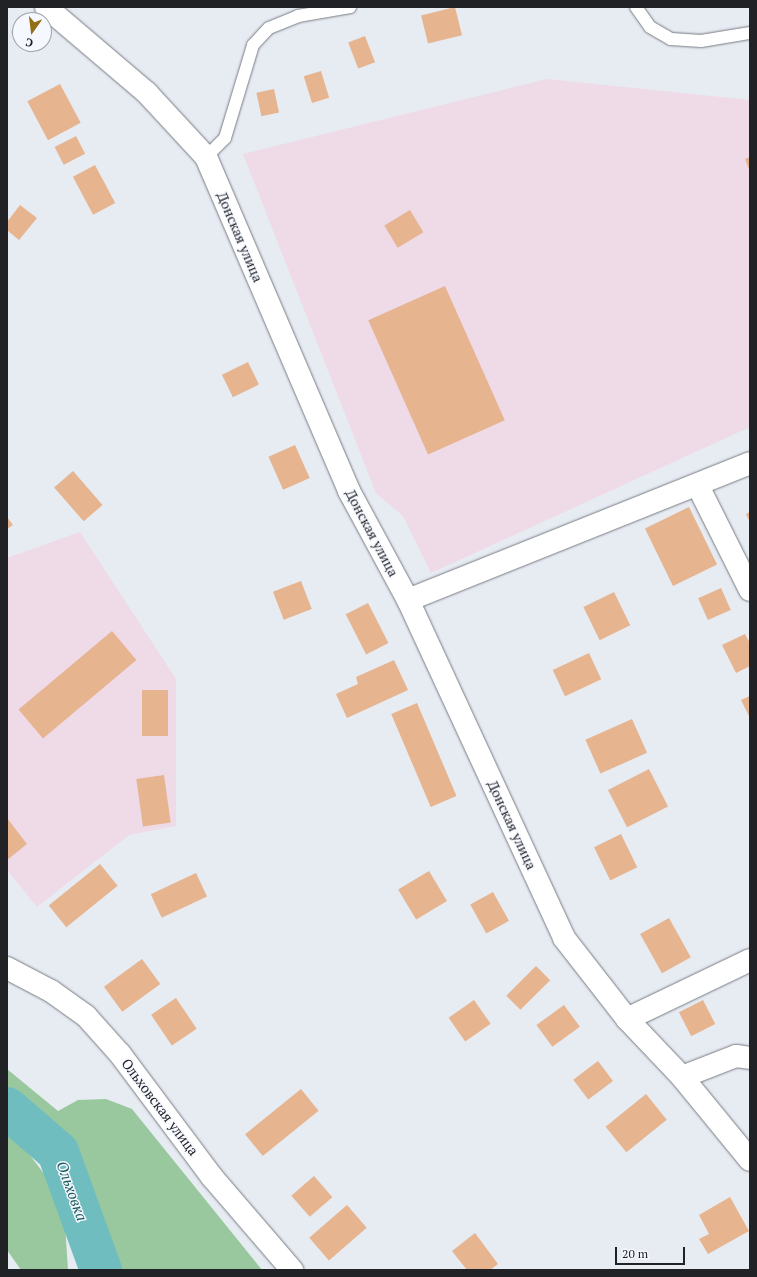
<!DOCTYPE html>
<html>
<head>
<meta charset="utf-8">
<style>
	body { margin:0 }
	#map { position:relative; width:757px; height:1277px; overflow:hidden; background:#e7ebf2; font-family:"PT Serif",serif }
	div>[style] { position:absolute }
	.industrial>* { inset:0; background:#efdae8 }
	.forest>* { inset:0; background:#99c89e }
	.river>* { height:42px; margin:-21px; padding:0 21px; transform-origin:21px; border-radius:21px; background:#70bdbf }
	.building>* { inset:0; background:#e6b48f; transform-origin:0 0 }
	.roads { filter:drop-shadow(0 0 1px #787c83) drop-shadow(0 0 1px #787c83) }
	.lane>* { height:12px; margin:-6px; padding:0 6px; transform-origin:6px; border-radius:6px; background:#fff }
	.street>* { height:22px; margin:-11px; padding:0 11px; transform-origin:11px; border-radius:11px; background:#fff }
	span { translate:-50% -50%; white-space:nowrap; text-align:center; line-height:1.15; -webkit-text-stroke:3px #f5f8fe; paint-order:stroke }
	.street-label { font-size:14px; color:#212225 }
	.water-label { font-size:15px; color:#1a5b5d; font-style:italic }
	.frame { position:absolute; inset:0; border:8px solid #212225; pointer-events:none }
	.north { position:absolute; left:12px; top:12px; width:40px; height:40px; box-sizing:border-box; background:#f5f8fe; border:1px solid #a0a2a7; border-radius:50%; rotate:194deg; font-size:11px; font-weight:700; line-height:16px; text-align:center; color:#212225 }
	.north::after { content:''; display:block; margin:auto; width:14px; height:18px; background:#946e16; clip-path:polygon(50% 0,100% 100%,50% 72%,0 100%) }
	.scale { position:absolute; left:615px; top:1247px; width:70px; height:18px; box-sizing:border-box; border:2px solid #212225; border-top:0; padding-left:5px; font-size:12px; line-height:14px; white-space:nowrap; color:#212225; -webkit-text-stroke:3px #f5f8fe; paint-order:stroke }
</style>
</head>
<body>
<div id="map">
	<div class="industrial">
		<i style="clip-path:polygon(547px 79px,750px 100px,750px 427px,431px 573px,403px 516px,376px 493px,243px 154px)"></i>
		<i style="clip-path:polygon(80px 532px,176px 679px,176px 826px,129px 835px,37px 907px,7px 870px,7px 558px)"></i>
	</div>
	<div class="forest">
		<i style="clip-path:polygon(7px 1069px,58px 1111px,78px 1100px,106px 1099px,132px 1109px,262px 1270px,119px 1270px,78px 1158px,7px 1091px)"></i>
		<i style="clip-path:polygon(7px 1125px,48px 1179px,65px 1224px,68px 1270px,21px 1270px,7px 1250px)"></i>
	</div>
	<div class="river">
		<i style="left:7px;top:1108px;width:67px;rotate:40.8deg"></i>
		<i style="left:58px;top:1152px;width:126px;rotate:70deg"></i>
	</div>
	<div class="building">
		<i style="left:455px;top:7px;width:29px;height:35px;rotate:76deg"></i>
		<i style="clip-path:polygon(20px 24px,20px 41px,11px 32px)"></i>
		<i style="left:365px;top:36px;width:28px;height:18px;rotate:69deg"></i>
		<i style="left:321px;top:71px;width:28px;height:18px;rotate:73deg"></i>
		<i style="left:60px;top:84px;width:44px;height:37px;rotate:62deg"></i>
		<i style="left:274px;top:89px;width:24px;height:18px;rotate:78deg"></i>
		<i style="left:76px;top:136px;width:20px;height:24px;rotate:63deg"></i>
		<i style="clip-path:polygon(750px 157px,750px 172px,745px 159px)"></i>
		<i style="left:95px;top:165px;width:43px;height:25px;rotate:62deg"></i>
		<i style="clip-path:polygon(20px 205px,37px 218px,19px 240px,7px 230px,7px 222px)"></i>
		<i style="left:410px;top:210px;width:26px;height:30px;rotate:59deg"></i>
		<i style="left:445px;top:286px;width:147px;height:84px;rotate:66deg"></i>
		<i style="left:248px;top:362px;width:25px;height:29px;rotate:64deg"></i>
		<i style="left:295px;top:445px;width:36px;height:29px;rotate:66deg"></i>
		<i style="left:73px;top:471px;width:45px;height:25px;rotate:49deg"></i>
		<i style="left:689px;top:507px;width:64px;height:49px;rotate:64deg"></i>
		<i style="clip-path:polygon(750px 512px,750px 522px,746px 514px)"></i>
		<i style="clip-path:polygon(7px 517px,13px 525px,7px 529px)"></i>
		<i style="left:301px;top:581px;width:30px;height:30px;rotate:69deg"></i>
		<i style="left:721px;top:588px;width:24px;height:25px;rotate:66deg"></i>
		<i style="left:614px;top:592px;width:37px;height:34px;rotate:64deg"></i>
		<i style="left:368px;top:603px;width:45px;height:25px;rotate:63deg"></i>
		<i style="left:112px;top:631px;width:38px;height:122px;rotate:50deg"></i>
		<i style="clip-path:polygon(745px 634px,750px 643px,750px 666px,736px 673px,722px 645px)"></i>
		<i style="left:589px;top:653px;width:29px;height:40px;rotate:65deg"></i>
		<i style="clip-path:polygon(394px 660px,408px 690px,347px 718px,336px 694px,358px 684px,356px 677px)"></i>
		<i style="left:142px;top:690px;width:26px;height:46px"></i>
		<i style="clip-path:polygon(750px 696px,750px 718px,741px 700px)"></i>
		<i style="left:417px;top:703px;width:101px;height:28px;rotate:67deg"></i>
		<i style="left:632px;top:719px;width:37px;height:51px;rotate:66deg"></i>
		<i style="left:649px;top:769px;width:42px;height:46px;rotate:63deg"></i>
		<i style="left:164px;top:775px;width:48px;height:28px;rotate:82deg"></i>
		<i style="clip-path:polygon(7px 818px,27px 844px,7px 860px)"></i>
		<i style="left:621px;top:834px;width:37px;height:30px;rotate:64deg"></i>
		<i style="left:100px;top:864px;width:28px;height:66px;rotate:51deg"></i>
		<i style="left:429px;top:871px;width:35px;height:36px;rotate:59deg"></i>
		<i style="left:196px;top:873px;width:26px;height:50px;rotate:65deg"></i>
		<i style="left:493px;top:892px;width:33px;height:26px;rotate:61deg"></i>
		<i style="left:669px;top:918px;width:45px;height:33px;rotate:61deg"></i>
		<i style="left:142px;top:959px;width:31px;height:47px;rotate:54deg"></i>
		<i style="left:536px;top:966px;width:20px;height:42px;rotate:45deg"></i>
		<i style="left:176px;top:998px;width:37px;height:30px;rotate:56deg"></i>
		<i style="left:474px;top:1000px;width:29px;height:31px;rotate:55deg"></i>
		<i style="left:703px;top:1000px;width:27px;height:27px;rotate:63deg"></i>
		<i style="left:564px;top:1005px;width:27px;height:34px;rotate:54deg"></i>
		<i style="left:598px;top:1061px;width:25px;height:31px;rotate:53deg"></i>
		<i style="left:301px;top:1089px;width:28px;height:72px;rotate:51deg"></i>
		<i style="left:646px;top:1094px;width:33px;height:52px;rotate:51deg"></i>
		<i style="left:314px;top:1176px;width:28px;height:30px;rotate:49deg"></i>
		<i style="clip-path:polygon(730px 1197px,749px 1231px,708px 1254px,699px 1239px,709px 1234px,699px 1215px)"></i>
		<i style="left:347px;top:1205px;width:30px;height:50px;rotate:49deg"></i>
		<i style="clip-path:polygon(475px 1233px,498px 1264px,490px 1270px,467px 1270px,452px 1251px)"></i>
	</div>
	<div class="roads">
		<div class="lane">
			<i style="left:636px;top:7px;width:24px;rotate:55deg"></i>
			<i style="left:650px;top:27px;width:24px;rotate:30deg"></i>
			<i style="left:671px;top:39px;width:30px;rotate:4deg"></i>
			<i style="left:701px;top:41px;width:50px;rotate:-9.3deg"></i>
			<i style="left:206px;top:157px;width:27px;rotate:-45deg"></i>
			<i style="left:225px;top:138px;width:97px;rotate:-73.2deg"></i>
			<i style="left:253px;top:45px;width:23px;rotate:-47deg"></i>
			<i style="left:269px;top:28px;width:31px;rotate:-22deg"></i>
			<i style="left:298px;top:16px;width:53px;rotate:-9.8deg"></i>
		</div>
		<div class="street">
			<i style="left:46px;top:7px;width:133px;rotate:40.4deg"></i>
			<i style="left:147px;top:93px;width:87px;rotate:47.3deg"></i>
			<i style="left:206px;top:157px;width:363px;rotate:66.8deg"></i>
			<i style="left:349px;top:491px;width:124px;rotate:61.6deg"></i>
			<i style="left:408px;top:600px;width:372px;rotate:65.2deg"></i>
			<i style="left:564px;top:938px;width:103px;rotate:52.1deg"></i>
			<i style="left:627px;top:1019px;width:80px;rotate:46.5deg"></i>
			<i style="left:682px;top:1077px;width:58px;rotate:-21.3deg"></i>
			<i style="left:736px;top:1056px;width:14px;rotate:8deg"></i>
			<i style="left:698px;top:486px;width:116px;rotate:63.4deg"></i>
			<i style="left:408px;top:600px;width:368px;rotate:-21.8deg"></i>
			<i style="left:7px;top:968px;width:50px;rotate:27.6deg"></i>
			<i style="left:51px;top:991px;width:43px;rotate:35.5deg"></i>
			<i style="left:86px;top:1016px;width:51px;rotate:48.2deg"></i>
			<i style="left:120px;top:1054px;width:154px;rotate:53.2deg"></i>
			<i style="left:212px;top:1177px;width:123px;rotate:49.3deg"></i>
			<i style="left:627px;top:1019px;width:136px;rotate:-25.6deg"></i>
			<i style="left:682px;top:1077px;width:107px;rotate:50.7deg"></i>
		</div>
	</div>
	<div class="street-label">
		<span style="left:240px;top:237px;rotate:67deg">Донская улица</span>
		<span style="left:372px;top:533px;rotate:62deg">Донская улица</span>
		<span style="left:512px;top:825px;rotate:65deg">Донская улица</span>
		<span style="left:160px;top:1107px;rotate:53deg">Ольховская улица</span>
	</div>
	<div class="water-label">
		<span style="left:72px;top:1191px;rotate:70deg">Ольховка</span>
	</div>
	<div class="frame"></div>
	<div class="north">С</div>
	<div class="scale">20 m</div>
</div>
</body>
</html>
